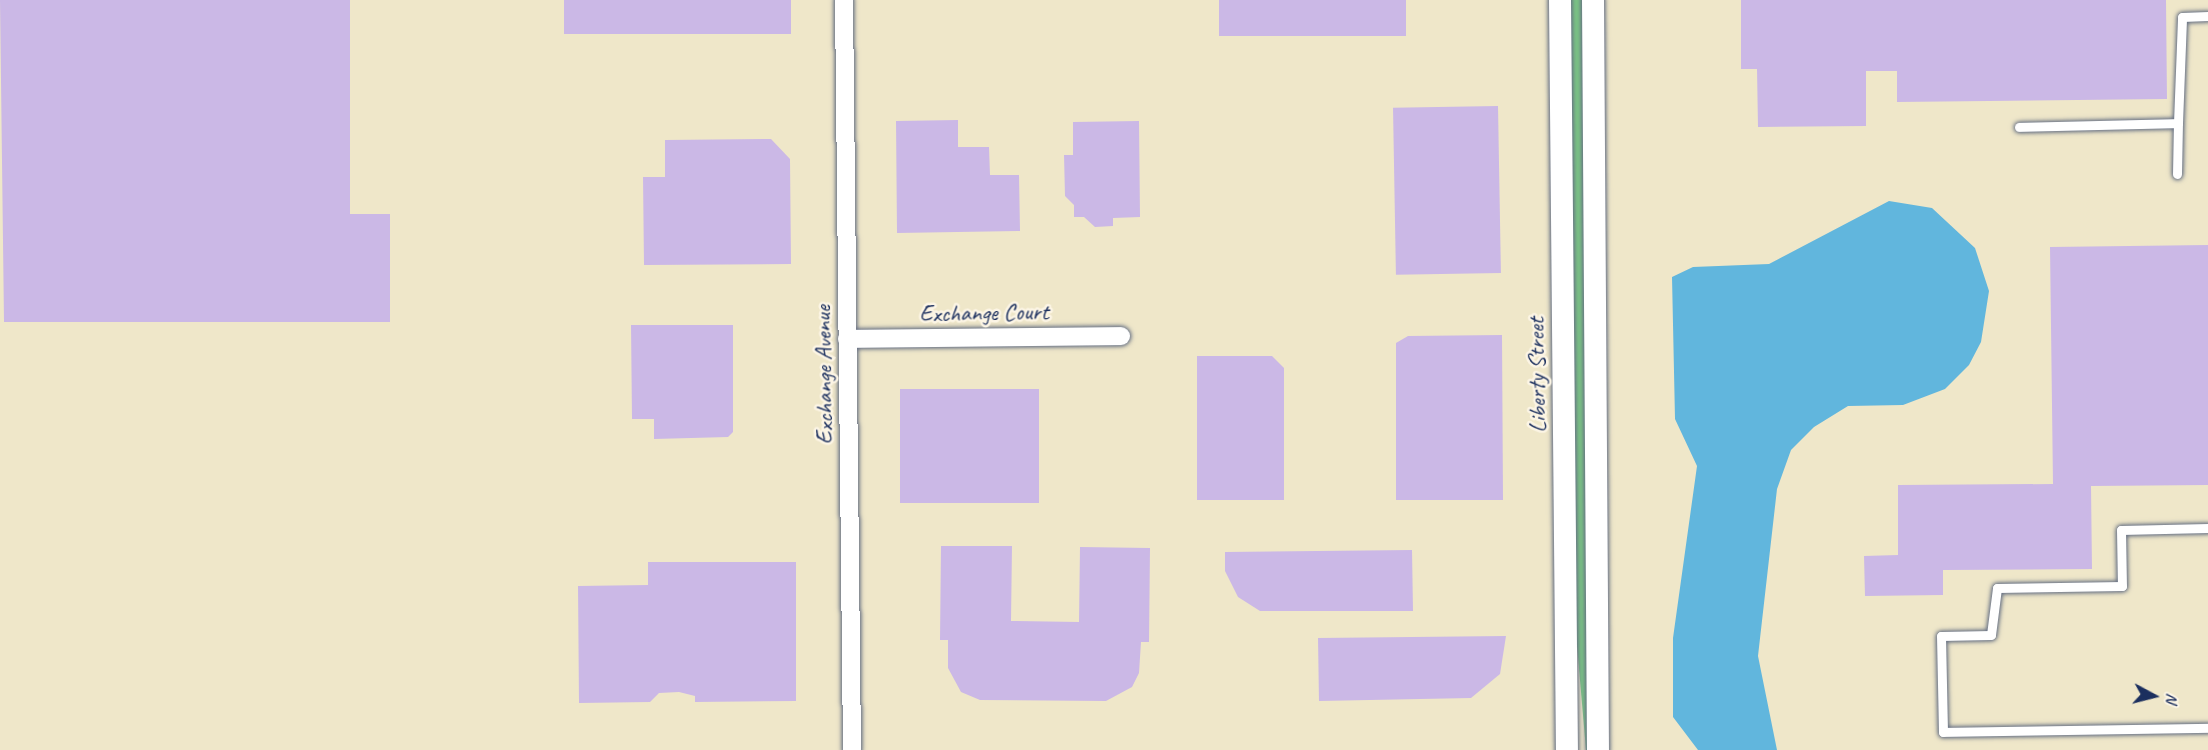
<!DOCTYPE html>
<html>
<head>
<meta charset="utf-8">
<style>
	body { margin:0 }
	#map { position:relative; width:2208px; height:750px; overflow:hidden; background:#efe7c9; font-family:Caveat,sans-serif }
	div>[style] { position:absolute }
	.green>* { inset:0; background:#7bc685 }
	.water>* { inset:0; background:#61b6dd }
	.building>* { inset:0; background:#cbb8e6; transform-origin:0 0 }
	.roads { filter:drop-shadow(0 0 2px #656f83) drop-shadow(0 0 2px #656f83) }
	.service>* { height:9px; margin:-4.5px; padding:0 4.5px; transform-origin:4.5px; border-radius:4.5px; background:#fff }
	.minor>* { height:18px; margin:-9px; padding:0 9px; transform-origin:9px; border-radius:9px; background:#fff }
	.tertiary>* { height:22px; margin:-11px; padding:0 11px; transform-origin:11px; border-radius:11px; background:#fff }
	span { translate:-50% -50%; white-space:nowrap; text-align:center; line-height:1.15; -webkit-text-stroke:5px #fcf5e5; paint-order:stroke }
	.street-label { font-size:24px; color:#1b2f5e }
	.north { position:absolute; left:2124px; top:666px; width:60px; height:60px; -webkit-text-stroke:4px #fcf5e5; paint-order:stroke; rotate:97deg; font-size:16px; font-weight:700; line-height:24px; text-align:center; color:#1b2f5e }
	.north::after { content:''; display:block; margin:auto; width:21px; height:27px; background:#1b2f5e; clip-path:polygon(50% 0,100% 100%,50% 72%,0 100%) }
</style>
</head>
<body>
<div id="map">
	<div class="green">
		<i style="clip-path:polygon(1570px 0,1584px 0,1590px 750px,1586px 750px,1575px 622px)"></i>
	</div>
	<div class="water">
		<i style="clip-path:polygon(1889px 201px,1932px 208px,1975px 248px,1989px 291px,1981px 342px,1969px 365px,1945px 389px,1903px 405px,1848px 406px,1814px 427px,1791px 450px,1777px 489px,1758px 656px,1777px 750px,1698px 750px,1673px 717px,1673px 638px,1697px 466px,1675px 419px,1672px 277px,1693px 267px,1769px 264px)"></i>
	</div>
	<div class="building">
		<i style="clip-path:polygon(0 0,350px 0,350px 214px,390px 214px,390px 322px,4px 322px)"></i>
		<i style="left:564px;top:0;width:227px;height:34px"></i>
		<i style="left:1219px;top:0;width:187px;height:36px"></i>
		<i style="clip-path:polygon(1741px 0,2166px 0,2167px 99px,1897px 102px,1897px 71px,1866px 71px,1866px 126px,1758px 127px,1757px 69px,1741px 69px)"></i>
		<i style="left:1498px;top:106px;width:167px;height:105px;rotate:89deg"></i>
		<i style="clip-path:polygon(958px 120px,958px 147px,989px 147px,990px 175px,1019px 175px,1020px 231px,897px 233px,896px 121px)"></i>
		<i style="clip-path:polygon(1139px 121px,1140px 217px,1113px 218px,1113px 226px,1095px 227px,1084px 217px,1074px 217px,1074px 205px,1065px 196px,1064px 155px,1073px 155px,1073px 122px)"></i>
		<i style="clip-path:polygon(771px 139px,790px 159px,791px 264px,644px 265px,643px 177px,665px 177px,665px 140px)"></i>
		<i style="clip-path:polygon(2208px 245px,2208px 485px,2091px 486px,2092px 569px,1943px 570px,1943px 595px,1865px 596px,1864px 556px,1898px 555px,1898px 485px,2053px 484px,2050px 247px)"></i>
		<i style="clip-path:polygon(631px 325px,733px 325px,733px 432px,728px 437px,654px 439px,654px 419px,632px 419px)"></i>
		<i style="clip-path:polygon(1502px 335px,1503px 500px,1396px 500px,1396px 343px,1408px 336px)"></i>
		<i style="clip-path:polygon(1197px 356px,1272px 356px,1284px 368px,1284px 500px,1197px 500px)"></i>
		<i style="left:1039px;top:389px;width:114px;height:139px;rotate:90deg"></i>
		<i style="clip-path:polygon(941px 546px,1012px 546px,1011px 621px,1079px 622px,1080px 547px,1150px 548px,1149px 642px,1141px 642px,1139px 673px,1132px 687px,1106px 701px,980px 700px,961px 692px,948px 668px,948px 640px,940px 640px)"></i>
		<i style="clip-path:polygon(1412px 550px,1413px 611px,1260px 611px,1238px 597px,1225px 571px,1225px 552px)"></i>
		<i style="clip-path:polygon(648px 562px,796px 562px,796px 701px,695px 702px,695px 696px,679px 692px,659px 693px,650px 702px,579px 703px,578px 586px,648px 585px)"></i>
		<i style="clip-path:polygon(1506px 636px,1500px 674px,1471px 698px,1319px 701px,1318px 638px)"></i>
	</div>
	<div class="roads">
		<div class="service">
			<i style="left:2019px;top:127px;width:159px;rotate:-1.4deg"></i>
			<i style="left:2178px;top:123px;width:106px;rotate:-87.8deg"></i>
			<i style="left:2182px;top:17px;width:26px;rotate:-2deg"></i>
			<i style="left:2177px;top:174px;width:51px;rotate:-88.9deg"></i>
			<i style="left:2208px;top:528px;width:87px;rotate:178.7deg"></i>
			<i style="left:2121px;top:530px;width:56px;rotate:89deg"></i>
			<i style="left:2122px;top:586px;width:125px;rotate:179.1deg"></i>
			<i style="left:1997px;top:588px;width:47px;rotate:97.3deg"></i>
			<i style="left:1991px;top:635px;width:50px;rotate:178.9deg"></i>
			<i style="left:1941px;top:636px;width:96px;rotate:88.8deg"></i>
			<i style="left:1943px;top:732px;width:265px;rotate:-0.9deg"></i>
		</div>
		<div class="minor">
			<i style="left:844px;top:0;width:750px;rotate:89.39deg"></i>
			<i style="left:847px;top:339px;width:274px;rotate:-0.6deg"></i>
		</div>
		<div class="tertiary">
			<i style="left:1560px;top:0;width:750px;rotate:89.47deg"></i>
			<i style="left:1593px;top:0;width:750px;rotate:89.62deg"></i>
		</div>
	</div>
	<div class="street-label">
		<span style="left:984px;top:313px;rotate:-1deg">Exchange Court</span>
		<span style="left:824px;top:375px;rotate:-91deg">Exchange Avenue</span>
		<span style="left:1537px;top:375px;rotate:-91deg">Liberty Street</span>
	</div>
	<div class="north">N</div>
</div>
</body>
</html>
